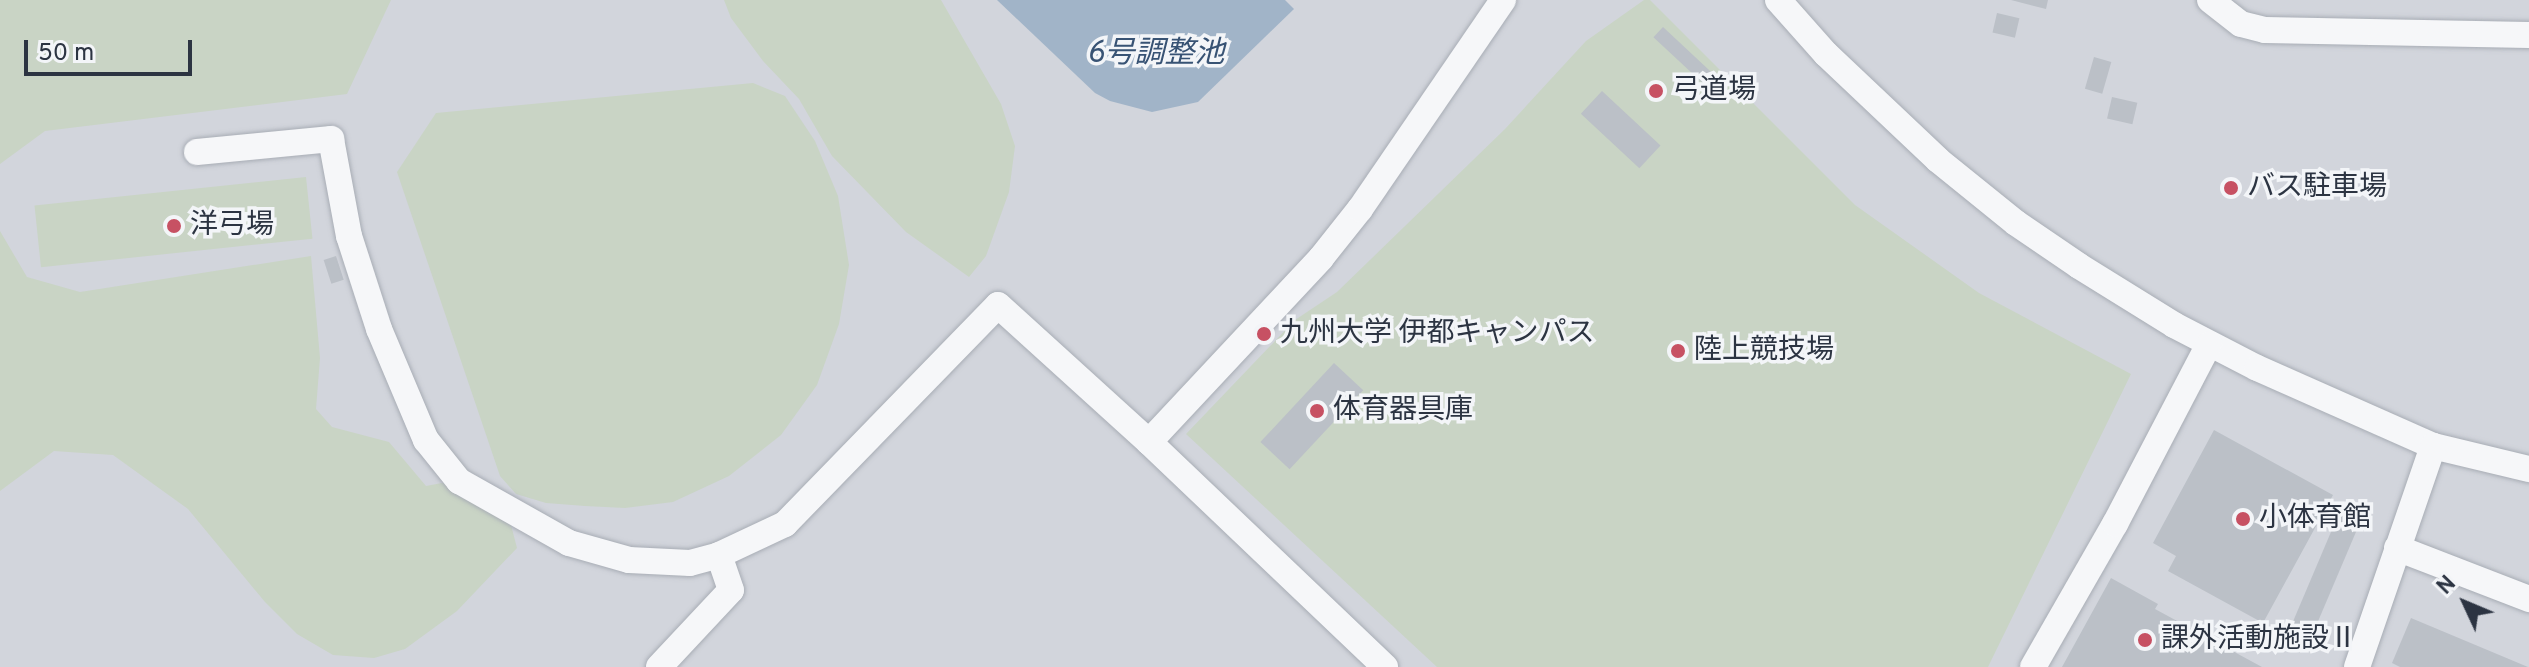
<!DOCTYPE html>
<html>
<head>
<meta charset="utf-8">
<style>
	body { margin:0 }
	#map { position:relative; width:2529px; height:667px; overflow:hidden; background:#e3e6eb; font-family:Overpass,"Noto Sans JP",sans-serif }
	div>[style] { position:absolute }
	.built>* { inset:0; background:#d2d5dc; transform-origin:0 0 }
	.green>* { inset:0; background:#c9d4c5; transform-origin:0 0 }
	.water>* { inset:0; background:#a1b4c8 }
	.building>* { inset:0; background:#bbc0c7; transform-origin:0 0 }
	.roads { filter:drop-shadow(0 0 2px #a8adb5) drop-shadow(0 0 2px #a8adb5) }
	.minor>* { height:26px; margin:-13px; padding:0 13px; transform-origin:13px; border-radius:13px; background:#f6f7f9 }
	.dots>* { width:22px; height:22px; translate:-50% -50%; box-sizing:border-box; border:4px solid #f3f5f8; border-radius:50% }
	span { translate:-50% -50%; white-space:nowrap; text-align:center; line-height:1.15; -webkit-text-stroke:7px #f3f5f8; paint-order:stroke }
	.poi-label { font-size:28px; color:#2c3442 }
	.left { translate:0 -50%; text-align:left }
	.water-label { font-size:30px; color:#385374; font-style:italic }
	.north { position:absolute; left:2425px; top:563px; width:80px; height:80px; -webkit-text-stroke:6px #f3f5f8; paint-order:stroke; rotate:314deg; font-size:22px; font-weight:700; line-height:32px; text-align:center; color:#2c3442 }
	.north::after { content:''; display:block; margin:auto; width:28px; height:36px; background:#2c3442; clip-path:polygon(50% 0,100% 100%,50% 72%,0 100%) }
	.scale { position:absolute; left:24px; top:40px; width:168px; height:36px; box-sizing:border-box; border:4px solid #2c3442; border-top:0; padding-left:10px; font-size:24px; line-height:28px; white-space:nowrap; color:#2c3442; -webkit-text-stroke:6px #f3f5f8; paint-order:stroke }
</style>
</head>
<body>
<div id="map">
	<div class="built">
		<i style="left:0;top:0;width:2529px;height:667px"></i>
	</div>
	<div class="green">
		<i style="clip-path:polygon(0 0,391px 0,347px 94px,45px 131px,0 164px)"></i>
		<i style="clip-path:polygon(724px 0,941px 0,1001px 104px,1015px 146px,1009px 192px,986px 256px,969px 277px,906px 232px,832px 156px,799px 99px,763px 61px,731px 18px)"></i>
		<i style="clip-path:polygon(1644px 0,1650px 0,1855px 205px,1979px 293px,2131px 374px,1988px 667px,1437px 667px,1186px 434px,1295px 320px,1337px 292px,1505px 129px,1586px 41px)"></i>
		<i style="clip-path:polygon(753px 83px,785px 96px,815px 141px,838px 196px,849px 265px,839px 324px,817px 385px,781px 435px,729px 476px,673px 502px,625px 508px,585px 506px,546px 503px,516px 494px,500px 476px,397px 172px,436px 113px)"></i>
		<i style="left:306px;top:177px;width:62px;height:273px;rotate:84deg"></i>
		<i style="clip-path:polygon(0 231px,27px 277px,80px 292px,311px 256px,320px 358px,316px 409px,332px 427px,389px 442px,426px 486px,447px 482px,511px 525px,517px 548px,457px 611px,405px 649px,374px 658px,333px 655px,297px 634px,265px 602px,188px 509px,113px 455px,54px 451px,0 491px)"></i>
	</div>
	<div class="water">
		<i style="clip-path:polygon(997px 0,1285px 0,1294px 9px,1198px 102px,1152px 112px,1110px 101px,1095px 93px)"></i>
	</div>
	<div class="building">
		<i style="clip-path:polygon(2011px 0,2048px 0,2046px 9px)"></i>
		<i style="left:1997px;top:13px;width:23px;height:20px;rotate:13deg"></i>
		<i style="left:1663px;top:27px;width:79px;height:14px;rotate:43deg"></i>
		<i style="left:2094px;top:57px;width:18px;height:33px;rotate:16deg"></i>
		<i style="left:1602px;top:91px;width:80px;height:31px;rotate:43deg"></i>
		<i style="left:2112px;top:97px;width:26px;height:22px;rotate:13deg"></i>
		<i style="left:336px;top:256px;width:25px;height:13px;rotate:72deg"></i>
		<i style="left:1334px;top:363px;width:40px;height:108px;rotate:43deg"></i>
		<i style="clip-path:polygon(2214px 430px,2333px 495px,2263px 623px,2168px 571px,2176px 556px,2153px 543px)"></i>
		<i style="left:2342px;top:506px;width:23px;height:147px;rotate:23deg"></i>
		<i style="clip-path:polygon(2111px 578px,2158px 604px,2155px 609px,2262px 667px,2062px 667px)"></i>
		<i style="clip-path:polygon(2411px 618px,2528px 667px,2400px 667px,2392px 663px)"></i>
	</div>
	<div class="roads">
		<div class="minor">
			<i style="left:1778px;top:0;width:72px;rotate:48.4deg"></i>
			<i style="left:1826px;top:54px;width:154px;rotate:43.4deg"></i>
			<i style="left:1938px;top:160px;width:100px;rotate:38.9deg"></i>
			<i style="left:2016px;top:223px;width:76px;rotate:34.3deg"></i>
			<i style="left:2079px;top:266px;width:112px;rotate:31.8deg"></i>
			<i style="left:2174px;top:325px;width:93px;rotate:27.4deg"></i>
			<i style="left:2257px;top:368px;width:193px;rotate:23.9deg"></i>
			<i style="left:2433px;top:446px;width:99px;rotate:13.5deg"></i>
			<i style="left:2210px;top:0;width:39px;rotate:38deg"></i>
			<i style="left:2241px;top:24px;width:25px;rotate:14deg"></i>
			<i style="left:2265px;top:30px;width:264px;rotate:1.1deg"></i>
			<i style="left:197px;top:152px;width:135px;rotate:-5.5deg"></i>
			<i style="left:331px;top:139px;width:99px;rotate:79.5deg"></i>
			<i style="left:349px;top:236px;width:98px;rotate:72.1deg"></i>
			<i style="left:379px;top:329px;width:121px;rotate:67.1deg"></i>
			<i style="left:426px;top:440px;width:53px;rotate:51.2deg"></i>
			<i style="left:459px;top:481px;width:126px;rotate:29.4deg"></i>
			<i style="left:569px;top:543px;width:62px;rotate:15.8deg"></i>
			<i style="left:629px;top:560px;width:61px;rotate:2.8deg"></i>
			<i style="left:690px;top:563px;width:30px;rotate:-15deg"></i>
			<i style="left:719px;top:555px;width:73px;rotate:-25.2deg"></i>
			<i style="left:785px;top:524px;width:305px;rotate:-45.8deg"></i>
			<i style="left:998px;top:305px;width:204px;rotate:42.2deg"></i>
			<i style="left:1149px;top:442px;width:326px;rotate:43.6deg"></i>
			<i style="left:1149px;top:442px;width:252px;rotate:-46.9deg"></i>
			<i style="left:1321px;top:258px;width:63px;rotate:-51.5deg"></i>
			<i style="left:1360px;top:209px;width:253px;rotate:-55.6deg"></i>
			<i style="left:2397px;top:548px;width:142px;rotate:21.1deg"></i>
			<i style="left:659px;top:667px;width:105px;rotate:-46.9deg"></i>
			<i style="left:731px;top:590px;width:37px;rotate:-109deg"></i>
			<i style="left:2033px;top:667px;width:165px;rotate:-60.2deg"></i>
			<i style="left:2115px;top:524px;width:203px;rotate:-62.4deg"></i>
			<i style="left:2357px;top:667px;width:234px;rotate:-71deg"></i>
		</div>
	</div>
	<div class="dots">
		<i style="left:1656px;top:91px;background:#c75163"></i>
		<i style="left:2231px;top:188px;background:#c75163"></i>
		<i style="left:174px;top:226px;background:#c75163"></i>
		<i style="left:1264px;top:334px;background:#c75163"></i>
		<i style="left:1678px;top:351px;background:#c75163"></i>
		<i style="left:1317px;top:411px;background:#c75163"></i>
		<i style="left:2243px;top:519px;background:#c75163"></i>
		<i style="left:2145px;top:640px;background:#c75163"></i>
	</div>
	<div class="poi-label">
		<span class="left" style="left:1672px;top:91px">弓道場</span>
		<span class="left" style="left:2247px;top:188px">バス駐車場</span>
		<span class="left" style="left:190px;top:226px">洋弓場</span>
		<span class="left" style="left:1280px;top:334px">九州大学 伊都キャンパス</span>
		<span class="left" style="left:1694px;top:351px">陸上競技場</span>
		<span class="left" style="left:1333px;top:411px">体育器具庫</span>
		<span class="left" style="left:2259px;top:519px">小体育館</span>
		<span class="left" style="left:2161px;top:640px">課外活動施設Ⅱ</span>
	</div>
	<div class="water-label">
		<span style="left:1156px;top:55px">6号調整池</span>
	</div>
	<div class="north">N</div>
	<div class="scale">50 m</div>
</div>
</body>
</html>
